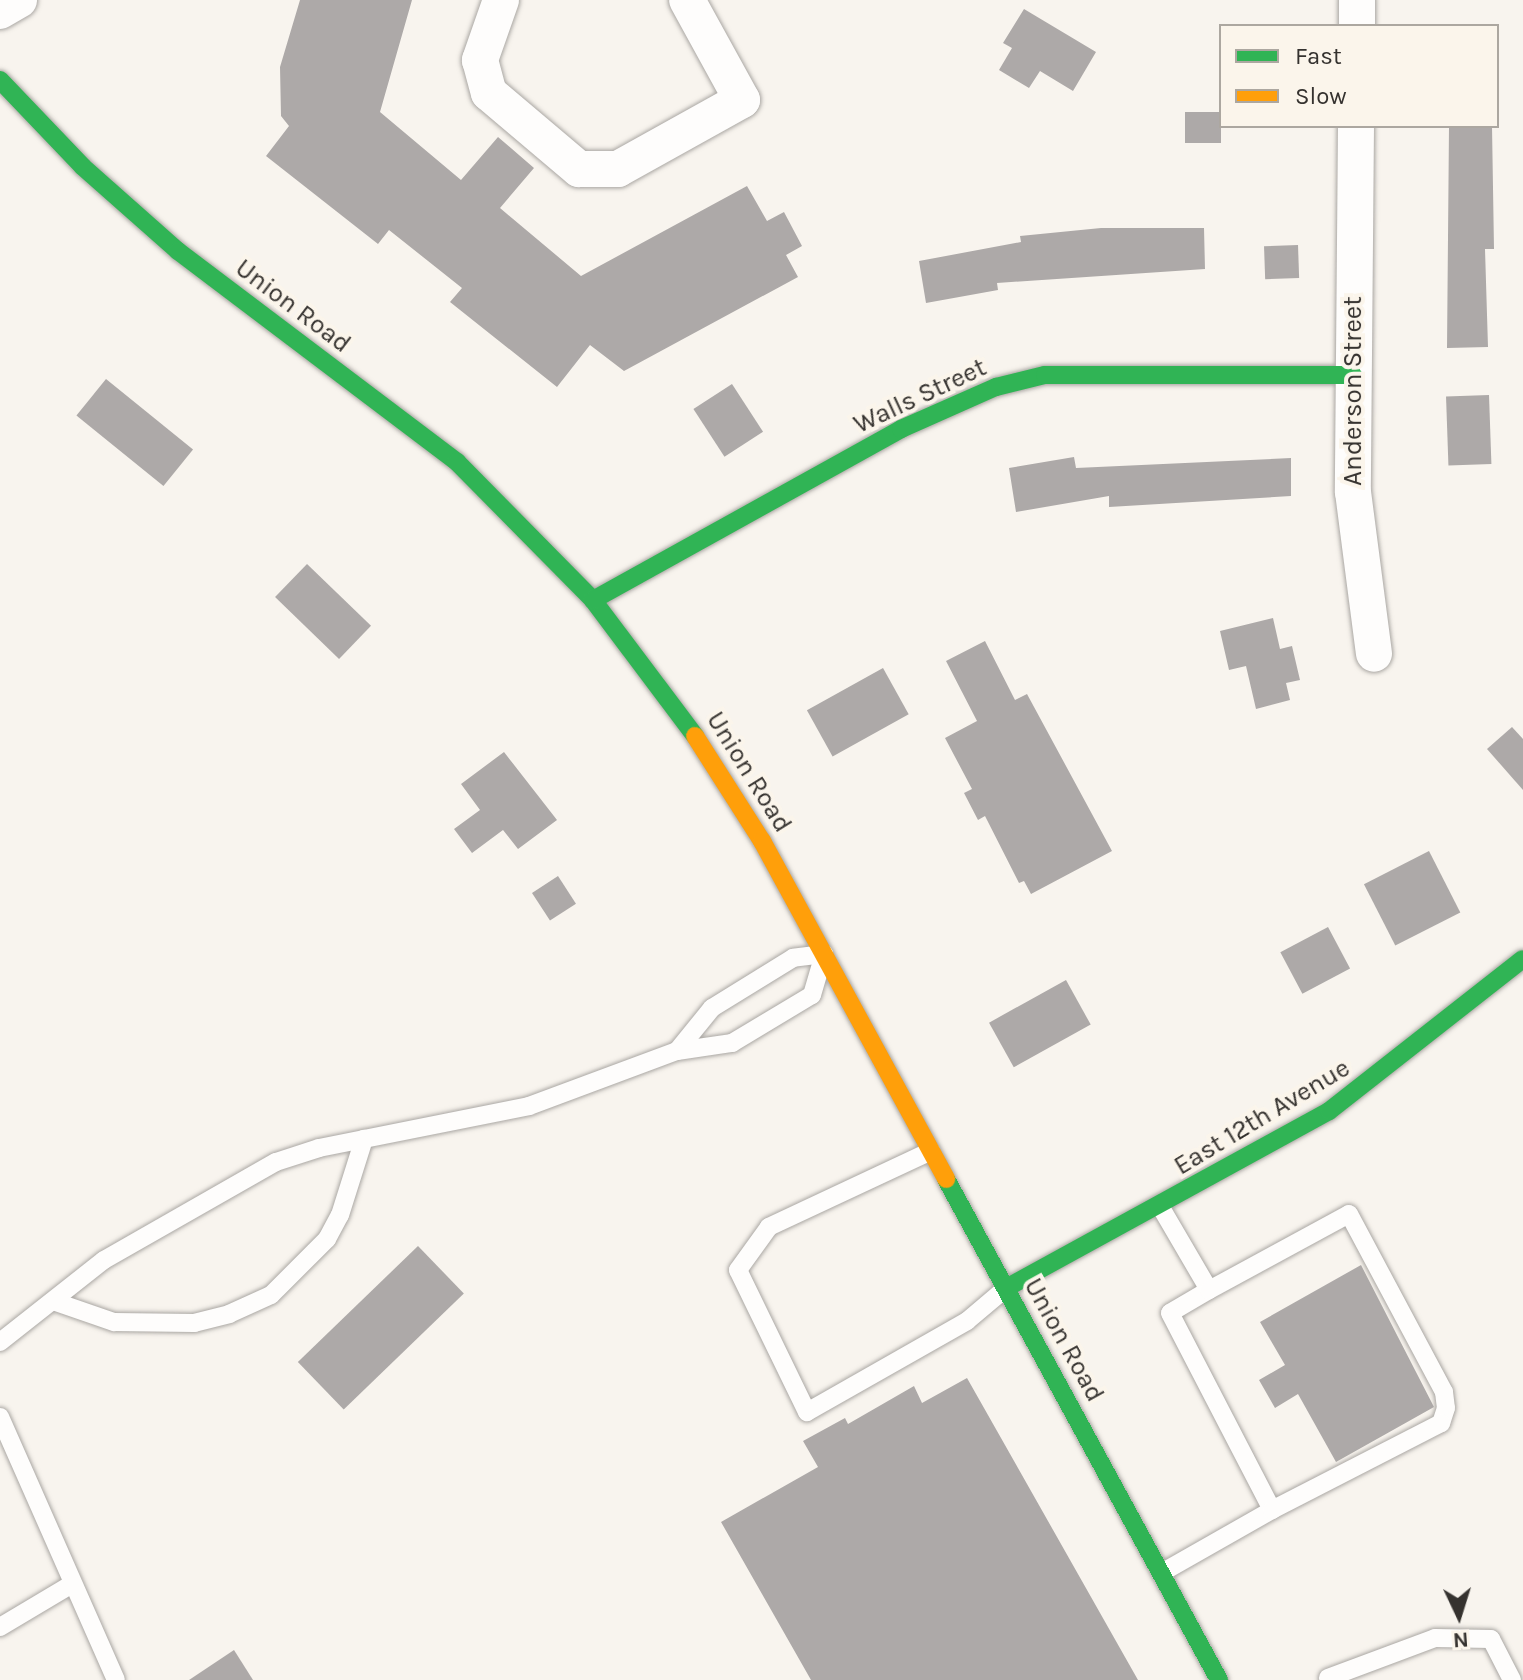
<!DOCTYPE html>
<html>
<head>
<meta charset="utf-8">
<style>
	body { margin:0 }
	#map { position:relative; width:1523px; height:1680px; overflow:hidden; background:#f8f4ee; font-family:Karla,sans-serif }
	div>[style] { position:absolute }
	.building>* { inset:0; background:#ada9a8; transform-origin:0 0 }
	.roads { filter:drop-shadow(0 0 2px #aaa7a3) drop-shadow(0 0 2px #aaa7a3) }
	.lane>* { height:18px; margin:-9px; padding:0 9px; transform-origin:9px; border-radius:9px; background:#fefdfc }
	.street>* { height:36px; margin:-18px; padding:0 18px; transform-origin:18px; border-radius:18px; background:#fefdfc }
	.fast>* { height:18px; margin:-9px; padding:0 9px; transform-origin:9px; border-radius:9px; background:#30b455 }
	.slow>* { height:18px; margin:-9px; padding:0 9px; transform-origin:9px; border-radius:9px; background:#ff9f0a }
	span { translate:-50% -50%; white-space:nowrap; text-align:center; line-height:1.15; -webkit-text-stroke:8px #fbf5eb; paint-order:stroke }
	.street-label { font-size:26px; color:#35322f }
	.legend { position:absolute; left:1219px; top:24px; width:280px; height:104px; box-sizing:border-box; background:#fbf5eb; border:2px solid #aca7a0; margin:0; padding:10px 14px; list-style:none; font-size:24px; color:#35322f }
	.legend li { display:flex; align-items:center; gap:16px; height:40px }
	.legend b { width:40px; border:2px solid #aca7a0 }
	.north { position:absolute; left:1419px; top:1576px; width:80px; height:80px; -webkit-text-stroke:6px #fbf5eb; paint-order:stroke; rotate:176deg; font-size:22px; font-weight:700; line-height:32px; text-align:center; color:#35322f }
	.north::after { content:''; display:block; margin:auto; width:28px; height:36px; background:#35322f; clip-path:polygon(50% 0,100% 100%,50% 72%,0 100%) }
</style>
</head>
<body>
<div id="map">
	<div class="building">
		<i style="clip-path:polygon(300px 0,412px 0,380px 112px,461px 180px,498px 137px,534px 168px,500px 208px,581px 276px,747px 186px,767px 221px,784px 212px,802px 246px,786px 255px,798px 277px,624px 371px,590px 345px,557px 387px,450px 302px,462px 288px,389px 230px,378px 244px,266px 156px,289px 126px,281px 116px,280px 67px)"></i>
		<i style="clip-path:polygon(1024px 9px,1096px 52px,1073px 91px,1040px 71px,1029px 88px,999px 70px,1012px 48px,1003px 43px)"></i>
		<i style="left:1221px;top:112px;width:31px;height:36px;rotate:90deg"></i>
		<i style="clip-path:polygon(1449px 126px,1492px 126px,1494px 249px,1485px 249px,1488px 347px,1447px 348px)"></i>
		<i style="clip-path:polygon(1101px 228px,1204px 228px,1205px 269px,997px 283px,998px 290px,926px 303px,919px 261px,1021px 242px,1020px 236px)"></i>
		<i style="left:1298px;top:245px;width:33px;height:34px;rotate:88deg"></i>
		<i style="left:106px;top:379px;width:112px;height:47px;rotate:39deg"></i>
		<i style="left:732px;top:384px;width:57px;height:46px;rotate:57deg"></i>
		<i style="left:1489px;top:395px;width:69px;height:43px;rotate:88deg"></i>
		<i style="clip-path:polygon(1074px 457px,1076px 468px,1291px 458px,1291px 496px,1109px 507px,1109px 496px,1016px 512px,1009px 468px)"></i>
		<i style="left:307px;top:564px;width:89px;height:46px;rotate:44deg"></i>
		<i style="clip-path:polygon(1273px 618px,1280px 649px,1292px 646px,1300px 680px,1286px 683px,1290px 700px,1256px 709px,1246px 666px,1229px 670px,1220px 631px)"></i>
		<i style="clip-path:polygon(985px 641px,1015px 700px,1027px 694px,1112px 851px,1031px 894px,1024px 881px,1019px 883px,985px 816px,978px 820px,964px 793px,972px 789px,945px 738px,977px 721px,946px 661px)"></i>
		<i style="left:883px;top:668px;width:53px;height:87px;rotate:61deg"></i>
		<i style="clip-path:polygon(1512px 727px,1523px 739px,1523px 790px,1487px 749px)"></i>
		<i style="clip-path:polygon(504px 752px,557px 820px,518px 849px,503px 830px,472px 853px,454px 829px,480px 810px,461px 784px)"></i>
		<i style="left:1429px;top:851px;width:69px;height:73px;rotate:63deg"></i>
		<i style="left:558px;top:876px;width:33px;height:31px;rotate:57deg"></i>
		<i style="left:1328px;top:927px;width:47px;height:54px;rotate:62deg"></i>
		<i style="left:1066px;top:980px;width:51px;height:88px;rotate:61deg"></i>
		<i style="left:418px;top:1246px;width:66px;height:167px;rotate:46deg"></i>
		<i style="clip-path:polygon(1361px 1265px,1434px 1407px,1336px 1462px,1298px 1394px,1275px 1408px,1259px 1380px,1285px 1365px,1260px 1322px)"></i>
		<i style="clip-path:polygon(967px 1378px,1138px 1680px,811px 1680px,721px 1522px,818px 1467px,803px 1441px,845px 1418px,848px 1424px,914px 1386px,922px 1403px)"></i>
		<i style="clip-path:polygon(234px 1650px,253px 1680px,189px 1680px)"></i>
	</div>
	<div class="roads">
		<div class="lane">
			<i style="left:931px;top:1151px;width:179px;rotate:154.9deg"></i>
			<i style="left:769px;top:1227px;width:53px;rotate:125.8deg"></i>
			<i style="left:738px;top:1270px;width:158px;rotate:64.1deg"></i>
			<i style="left:807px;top:1412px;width:184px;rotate:-29.6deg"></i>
			<i style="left:967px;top:1321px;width:51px;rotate:-40.2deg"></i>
			<i style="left:1160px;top:1206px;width:97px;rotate:59.7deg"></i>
			<i style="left:1209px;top:1290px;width:45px;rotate:149.5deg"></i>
			<i style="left:1170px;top:1313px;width:222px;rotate:62.6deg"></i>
			<i style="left:1272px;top:1510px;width:128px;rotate:150.4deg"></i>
			<i style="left:1209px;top:1290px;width:159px;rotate:-28.5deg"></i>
			<i style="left:1349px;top:1214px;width:202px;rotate:61.9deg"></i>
			<i style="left:1444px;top:1392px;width:16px;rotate:83deg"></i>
			<i style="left:1446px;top:1408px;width:16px;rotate:108deg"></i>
			<i style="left:1441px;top:1423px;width:190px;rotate:152.8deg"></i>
			<i style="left:53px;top:1301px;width:65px;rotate:19deg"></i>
			<i style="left:114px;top:1322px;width:80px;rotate:0.7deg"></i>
			<i style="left:194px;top:1323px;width:36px;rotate:-14deg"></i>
			<i style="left:229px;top:1314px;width:46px;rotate:-24.3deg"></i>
			<i style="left:271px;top:1295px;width:79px;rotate:-45deg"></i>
			<i style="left:327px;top:1239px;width:27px;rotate:-62deg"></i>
			<i style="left:340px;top:1215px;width:80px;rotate:-72.5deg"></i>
			<i style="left:0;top:1342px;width:132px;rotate:-38.3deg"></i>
			<i style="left:104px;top:1260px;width:198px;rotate:-29.7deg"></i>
			<i style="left:276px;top:1162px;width:45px;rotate:-18deg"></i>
			<i style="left:319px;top:1148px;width:214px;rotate:-11.3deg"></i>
			<i style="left:529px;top:1106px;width:158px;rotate:-20.4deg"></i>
			<i style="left:677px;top:1051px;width:56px;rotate:-8.3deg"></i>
			<i style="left:732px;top:1043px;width:93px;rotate:-31deg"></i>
			<i style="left:812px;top:995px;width:43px;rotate:-73.7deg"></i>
			<i style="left:824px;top:954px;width:31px;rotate:173deg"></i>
			<i style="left:793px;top:958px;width:95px;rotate:148.3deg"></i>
			<i style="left:712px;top:1008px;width:55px;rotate:129.1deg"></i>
			<i style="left:0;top:1417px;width:287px;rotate:66.2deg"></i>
			<i style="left:0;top:1627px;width:84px;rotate:-30.8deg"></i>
			<i style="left:1328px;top:1678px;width:114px;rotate:-20.5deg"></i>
			<i style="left:1435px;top:1638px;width:56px;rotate:1deg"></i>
			<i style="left:1491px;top:1639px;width:46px;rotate:62.9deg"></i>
		</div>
		<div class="street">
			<i style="left:501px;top:0;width:64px;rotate:109.3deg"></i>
			<i style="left:480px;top:60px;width:34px;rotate:75deg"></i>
			<i style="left:489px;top:93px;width:118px;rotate:40.2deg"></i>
			<i style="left:579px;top:169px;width:39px"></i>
			<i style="left:618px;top:169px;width:142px;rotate:-29.1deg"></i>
			<i style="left:742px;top:100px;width:114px;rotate:-118.8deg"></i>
			<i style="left:0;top:11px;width:22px;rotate:-30deg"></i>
			<i style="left:1357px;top:26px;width:26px;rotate:-90deg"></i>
			<i style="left:1356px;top:126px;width:366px;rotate:90.5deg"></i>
			<i style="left:1353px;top:492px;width:163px;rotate:82.6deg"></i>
		</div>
		<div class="fast">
			<i style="left:0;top:80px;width:120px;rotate:46.3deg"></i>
			<i style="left:83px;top:167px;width:127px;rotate:41.5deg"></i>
			<i style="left:178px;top:251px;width:350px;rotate:37.1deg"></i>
			<i style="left:457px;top:462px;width:194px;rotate:45.4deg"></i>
			<i style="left:593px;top:600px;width:170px;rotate:53.1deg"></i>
			<i style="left:593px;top:600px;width:352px;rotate:-29deg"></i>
			<i style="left:901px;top:429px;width:104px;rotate:-23.9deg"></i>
			<i style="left:996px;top:387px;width:50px;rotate:-13.8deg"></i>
			<i style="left:1045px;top:375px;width:308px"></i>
			<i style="left:946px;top:1179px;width:571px;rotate:61.41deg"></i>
			<i style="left:1006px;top:1288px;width:368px;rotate:-28.7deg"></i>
			<i style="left:1329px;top:1111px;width:246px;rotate:-38.1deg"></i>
		</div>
		<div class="slow">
			<i style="left:695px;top:736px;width:125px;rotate:57.5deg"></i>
			<i style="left:762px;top:841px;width:385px;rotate:61.4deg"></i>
		</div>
	</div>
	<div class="street-label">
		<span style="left:293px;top:306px;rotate:37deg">Union Road</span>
		<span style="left:1353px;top:391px;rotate:-90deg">Anderson Street</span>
		<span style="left:920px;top:396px;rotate:-25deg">Walls Street</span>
		<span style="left:749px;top:772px;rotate:58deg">Union Road</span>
		<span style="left:1262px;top:1117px;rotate:-31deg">East 12th Avenue</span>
		<span style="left:1064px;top:1340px;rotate:61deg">Union Road</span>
	</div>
	<ul class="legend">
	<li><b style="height:10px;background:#30b455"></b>Fast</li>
	<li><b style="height:10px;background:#ff9f0a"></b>Slow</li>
	</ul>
	<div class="north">N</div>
</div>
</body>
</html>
